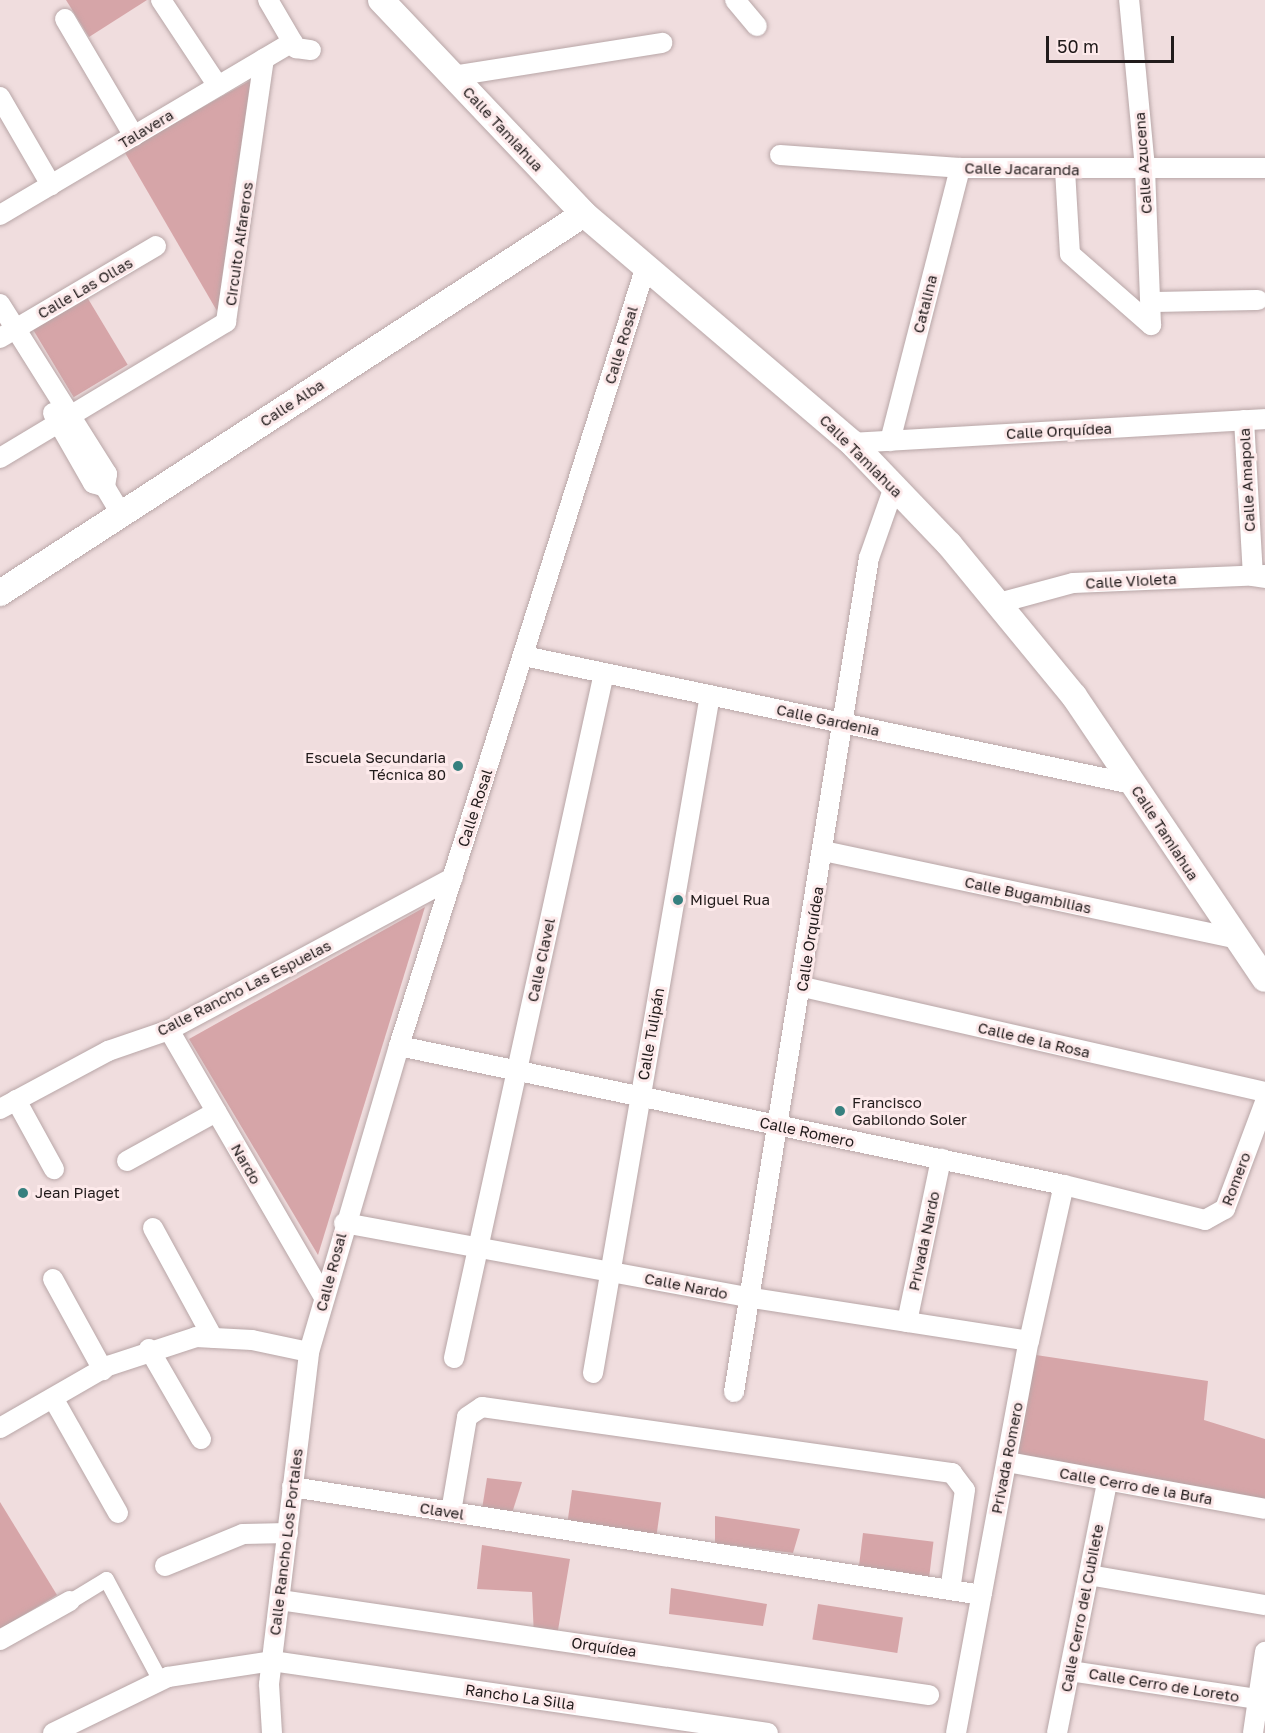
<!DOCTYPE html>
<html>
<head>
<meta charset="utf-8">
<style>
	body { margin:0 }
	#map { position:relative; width:1265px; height:1733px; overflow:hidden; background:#f0ddde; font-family:"Golos Text",sans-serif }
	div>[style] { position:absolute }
	.green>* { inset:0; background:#d6a5a8; transform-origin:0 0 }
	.roads { filter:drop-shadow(0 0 2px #b8a6a7) drop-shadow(0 0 2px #b8a6a7) }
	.pedestrian>* { height:15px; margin:-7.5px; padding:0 7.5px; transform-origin:7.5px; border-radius:7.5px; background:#fff }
	.minor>* { height:20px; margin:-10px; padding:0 10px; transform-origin:10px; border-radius:10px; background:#fff }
	.tertiary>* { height:26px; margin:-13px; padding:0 13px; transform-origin:13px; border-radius:13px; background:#fff }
	.dots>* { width:16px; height:16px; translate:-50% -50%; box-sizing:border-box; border:3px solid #fdeaeb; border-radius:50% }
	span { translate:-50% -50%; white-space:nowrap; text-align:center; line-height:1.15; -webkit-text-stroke:6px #fdeaeb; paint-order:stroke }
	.street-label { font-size:15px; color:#211b1b }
	.poi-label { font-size:15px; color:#211b1b }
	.right { translate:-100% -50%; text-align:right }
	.left { translate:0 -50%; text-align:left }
	.scale { position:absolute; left:1046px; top:36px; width:128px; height:27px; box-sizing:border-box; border:3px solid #211b1b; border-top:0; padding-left:8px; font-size:18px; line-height:21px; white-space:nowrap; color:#211b1b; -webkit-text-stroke:4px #fdeaeb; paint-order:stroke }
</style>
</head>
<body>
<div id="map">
	<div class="green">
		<i style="clip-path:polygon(66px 0,147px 0,89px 37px)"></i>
		<i style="clip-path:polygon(253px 79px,223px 296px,217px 311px,124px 151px)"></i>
		<i style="left:87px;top:297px;width:79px;height:63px;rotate:59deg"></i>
		<i style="clip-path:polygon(425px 907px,318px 1255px,189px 1039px)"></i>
		<i style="clip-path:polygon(1036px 1355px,1208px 1381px,1204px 1420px,1265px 1439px,1265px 1511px,1007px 1462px)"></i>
		<i style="clip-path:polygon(487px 1478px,522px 1482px,512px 1513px,482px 1509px)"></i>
		<i style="left:572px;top:1490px;width:90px;height:33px;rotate:8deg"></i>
		<i style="clip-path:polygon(0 1502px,57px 1595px,0 1629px)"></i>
		<i style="clip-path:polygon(715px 1516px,800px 1529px,793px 1553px,715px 1543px)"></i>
		<i style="left:863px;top:1533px;width:71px;height:43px;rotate:7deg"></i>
		<i style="clip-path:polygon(482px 1545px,570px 1559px,557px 1636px,534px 1637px,532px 1592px,477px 1589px)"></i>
		<i style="clip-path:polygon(671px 1588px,767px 1604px,763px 1626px,669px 1614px)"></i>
		<i style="left:818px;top:1604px;width:86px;height:36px;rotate:9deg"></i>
	</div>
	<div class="roads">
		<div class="pedestrian">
			<i style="left:70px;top:1601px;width:42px;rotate:-31.4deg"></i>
			<i style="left:106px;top:1579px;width:115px;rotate:61.9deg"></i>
		</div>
		<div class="minor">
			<i style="left:161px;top:0;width:103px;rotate:56.5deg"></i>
			<i style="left:268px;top:0;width:56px;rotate:59.7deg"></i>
			<i style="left:296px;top:48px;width:15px;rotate:8deg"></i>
			<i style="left:735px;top:0;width:34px;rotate:50deg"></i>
			<i style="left:65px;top:19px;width:136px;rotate:59.5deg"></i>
			<i style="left:453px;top:76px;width:212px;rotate:-9deg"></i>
			<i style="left:0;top:97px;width:102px;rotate:59.9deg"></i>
			<i style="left:780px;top:155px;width:180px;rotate:4.1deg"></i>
			<i style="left:960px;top:168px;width:305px"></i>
			<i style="left:1065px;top:170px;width:84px;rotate:86.6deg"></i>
			<i style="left:1070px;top:254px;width:108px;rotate:41.2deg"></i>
			<i style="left:1151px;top:325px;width:157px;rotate:-92.2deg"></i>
			<i style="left:1145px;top:168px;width:169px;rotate:-95.4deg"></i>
			<i style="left:0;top:215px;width:340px;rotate:-30.6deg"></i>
			<i style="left:1152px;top:302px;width:106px;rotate:-1.1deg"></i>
			<i style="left:0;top:304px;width:201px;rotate:57.8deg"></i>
			<i style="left:107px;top:474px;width:13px;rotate:99deg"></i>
			<i style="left:105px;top:487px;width:31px;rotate:59deg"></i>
			<i style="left:0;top:338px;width:181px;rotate:-30.5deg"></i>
			<i style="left:53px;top:413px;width:81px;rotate:60.3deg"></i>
			<i style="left:93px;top:483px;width:13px;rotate:18deg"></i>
			<i style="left:1244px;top:420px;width:156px;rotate:86.7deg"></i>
			<i style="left:1253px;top:576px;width:12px;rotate:9deg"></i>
			<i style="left:890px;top:441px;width:282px;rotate:-75.6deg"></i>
			<i style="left:852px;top:443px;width:414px;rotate:-3.3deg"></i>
			<i style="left:0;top:458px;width:264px;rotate:-31deg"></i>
			<i style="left:226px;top:322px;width:266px;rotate:-81.8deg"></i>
			<i style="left:999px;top:603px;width:77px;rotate:-15.1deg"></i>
			<i style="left:1073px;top:583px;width:192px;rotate:-2.4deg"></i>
			<i style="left:524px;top:656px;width:621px;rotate:11.89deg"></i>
			<i style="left:824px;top:851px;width:417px;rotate:12deg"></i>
			<i style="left:803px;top:987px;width:474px;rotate:12.8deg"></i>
			<i style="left:169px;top:1030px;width:309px;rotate:59.9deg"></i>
			<i style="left:399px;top:1046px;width:679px;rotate:11.81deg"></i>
			<i style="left:1064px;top:1185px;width:145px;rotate:13.9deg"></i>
			<i style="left:1205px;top:1220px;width:23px;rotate:-29deg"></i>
			<i style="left:1225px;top:1209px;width:114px;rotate:-69.5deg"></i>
			<i style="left:16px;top:1100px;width:79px;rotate:61.2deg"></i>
			<i style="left:0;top:1109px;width:123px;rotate:-28.2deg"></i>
			<i style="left:108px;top:1051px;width:65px;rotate:-19deg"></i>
			<i style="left:169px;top:1030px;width:322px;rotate:-28.2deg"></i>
			<i style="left:127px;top:1161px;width:102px;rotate:-28.8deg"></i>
			<i style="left:344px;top:1223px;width:415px;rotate:10.4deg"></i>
			<i style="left:752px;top:1298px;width:280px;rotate:8.8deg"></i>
			<i style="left:153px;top:1228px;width:125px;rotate:61.4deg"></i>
			<i style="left:53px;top:1279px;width:104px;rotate:61.2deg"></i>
			<i style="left:907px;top:1322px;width:167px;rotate:-78.2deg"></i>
			<i style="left:149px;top:1349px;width:104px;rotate:60deg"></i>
			<i style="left:454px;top:1358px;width:701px;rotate:-77.65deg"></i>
			<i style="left:593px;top:1373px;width:688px;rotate:-80.21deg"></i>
			<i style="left:734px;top:1392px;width:845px;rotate:-80.81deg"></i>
			<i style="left:869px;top:558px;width:72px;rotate:-70.6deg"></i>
			<i style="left:53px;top:1398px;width:132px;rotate:60.5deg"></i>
			<i style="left:0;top:1428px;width:125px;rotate:-29.9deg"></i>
			<i style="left:108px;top:1366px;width:93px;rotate:-18.2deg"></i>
			<i style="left:196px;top:1337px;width:56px;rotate:3.1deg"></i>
			<i style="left:252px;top:1340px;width:58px;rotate:11.9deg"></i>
			<i style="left:1007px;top:1462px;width:262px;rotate:10.3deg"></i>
			<i style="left:292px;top:1487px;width:698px;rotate:8.9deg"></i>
			<i style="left:451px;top:1512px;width:96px;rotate:-80.4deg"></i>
			<i style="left:467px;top:1417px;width:18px;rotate:-34deg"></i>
			<i style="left:482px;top:1407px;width:475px;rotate:8deg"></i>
			<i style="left:952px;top:1473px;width:21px;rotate:53deg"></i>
			<i style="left:965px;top:1490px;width:101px;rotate:98.5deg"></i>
			<i style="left:165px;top:1566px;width:84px;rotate:-22.3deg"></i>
			<i style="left:243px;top:1534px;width:45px;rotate:-1.3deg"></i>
			<i style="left:1089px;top:1575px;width:179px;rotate:9.7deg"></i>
			<i style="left:280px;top:1600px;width:656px;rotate:8.33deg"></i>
			<i style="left:0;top:1640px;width:80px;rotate:-29.1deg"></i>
			<i style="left:1070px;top:1671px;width:190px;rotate:8.5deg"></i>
			<i style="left:53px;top:1733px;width:128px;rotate:-26deg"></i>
			<i style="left:168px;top:1677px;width:105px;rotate:-8.7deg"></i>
			<i style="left:272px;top:1661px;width:501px;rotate:8.26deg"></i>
			<i style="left:272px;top:1733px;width:49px;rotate:-93.5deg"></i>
			<i style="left:269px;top:1684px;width:334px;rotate:-83.1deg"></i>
			<i style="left:309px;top:1352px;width:319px;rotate:-73.6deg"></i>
			<i style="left:399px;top:1046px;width:818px;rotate:-72.43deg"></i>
			<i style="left:956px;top:1733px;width:399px;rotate:-79.5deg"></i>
			<i style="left:1029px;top:1341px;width:160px;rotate:-77.4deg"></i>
			<i style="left:1057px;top:1733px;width:256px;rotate:-78.7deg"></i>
			<i style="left:1253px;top:1733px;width:82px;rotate:-81.6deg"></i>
		</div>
		<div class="tertiary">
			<i style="left:381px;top:0;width:295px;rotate:46.5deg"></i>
			<i style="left:584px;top:214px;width:353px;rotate:40.5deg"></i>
			<i style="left:852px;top:443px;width:140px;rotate:46.2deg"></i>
			<i style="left:949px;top:544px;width:197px;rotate:50.6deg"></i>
			<i style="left:1074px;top:696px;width:341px;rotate:56deg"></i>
			<i style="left:0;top:593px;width:696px;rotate:-32.98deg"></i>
		</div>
	</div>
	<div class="dots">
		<i style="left:458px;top:766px;background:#37807f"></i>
		<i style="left:678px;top:900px;background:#37807f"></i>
		<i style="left:840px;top:1111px;background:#37807f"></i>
		<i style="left:23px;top:1193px;background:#37807f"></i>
	</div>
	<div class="street-label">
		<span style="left:146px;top:129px;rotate:-31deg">Talavera</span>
		<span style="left:503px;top:129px;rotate:47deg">Calle Tamiahua</span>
		<span style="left:1143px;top:163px;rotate:-94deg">Calle Azucena</span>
		<span style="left:1022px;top:169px;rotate:1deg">Calle Jacaranda</span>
		<span style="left:239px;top:244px;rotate:-82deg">Circuito Alfareros</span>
		<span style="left:85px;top:288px;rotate:-30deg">Calle Las Ollas</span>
		<span style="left:925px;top:304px;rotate:-76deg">Catalina</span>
		<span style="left:621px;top:345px;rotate:-73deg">Calle Rosal</span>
		<span style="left:292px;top:403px;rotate:-33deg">Calle Alba</span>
		<span style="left:1059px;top:431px;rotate:-3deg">Calle Orquídea</span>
		<span style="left:861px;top:456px;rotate:45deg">Calle Tamiahua</span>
		<span style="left:1247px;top:480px;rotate:-93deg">Calle Amapola</span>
		<span style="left:1131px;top:581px;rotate:-3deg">Calle Violeta</span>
		<span style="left:828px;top:720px;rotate:12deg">Calle Gardenia</span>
		<span style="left:475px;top:808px;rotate:-72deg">Calle Rosal</span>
		<span style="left:1165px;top:833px;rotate:57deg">Calle Tamiahua</span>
		<span style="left:1028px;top:895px;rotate:12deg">Calle Bugambilias</span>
		<span style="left:810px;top:939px;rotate:-81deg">Calle Orquídea</span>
		<span style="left:541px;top:960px;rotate:-78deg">Calle Clavel</span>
		<span style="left:244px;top:988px;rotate:-27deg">Calle Rancho Las Espuelas</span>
		<span style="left:651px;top:1034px;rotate:-80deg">Calle Tulipán</span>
		<span style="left:1034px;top:1040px;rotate:13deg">Calle de la Rosa</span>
		<span style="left:807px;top:1132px;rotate:12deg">Calle Romero</span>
		<span style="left:246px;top:1164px;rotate:60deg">Nardo</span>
		<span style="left:1236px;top:1179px;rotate:-69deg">Romero</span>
		<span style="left:924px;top:1241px;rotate:-78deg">Privada Nardo</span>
		<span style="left:331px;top:1272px;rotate:-75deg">Calle Rosal</span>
		<span style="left:686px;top:1286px;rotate:11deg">Calle Nardo</span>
		<span style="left:1007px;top:1458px;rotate:-79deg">Privada Romero</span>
		<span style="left:1136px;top:1486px;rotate:10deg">Calle Cerro de la Bufa</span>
		<span style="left:442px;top:1511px;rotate:9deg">Clavel</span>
		<span style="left:286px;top:1542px;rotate:-83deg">Calle Rancho Los Portales</span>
		<span style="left:1082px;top:1608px;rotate:-79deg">Calle Cerro del Cubilete</span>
		<span style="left:604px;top:1647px;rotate:8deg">Orquídea</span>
		<span style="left:1164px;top:1685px;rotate:9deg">Calle Cerro de Loreto</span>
		<span style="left:520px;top:1697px;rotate:8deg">Rancho La Silla</span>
	</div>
	<div class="poi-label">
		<span class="right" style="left:446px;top:766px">Escuela Secundaria<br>Técnica 80</span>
		<span class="left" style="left:690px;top:900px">Miguel Rua</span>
		<span class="left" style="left:852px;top:1111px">Francisco<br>Gabilondo Soler</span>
		<span class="left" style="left:35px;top:1193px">Jean Piaget</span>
	</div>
	<div class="scale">50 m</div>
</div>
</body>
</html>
